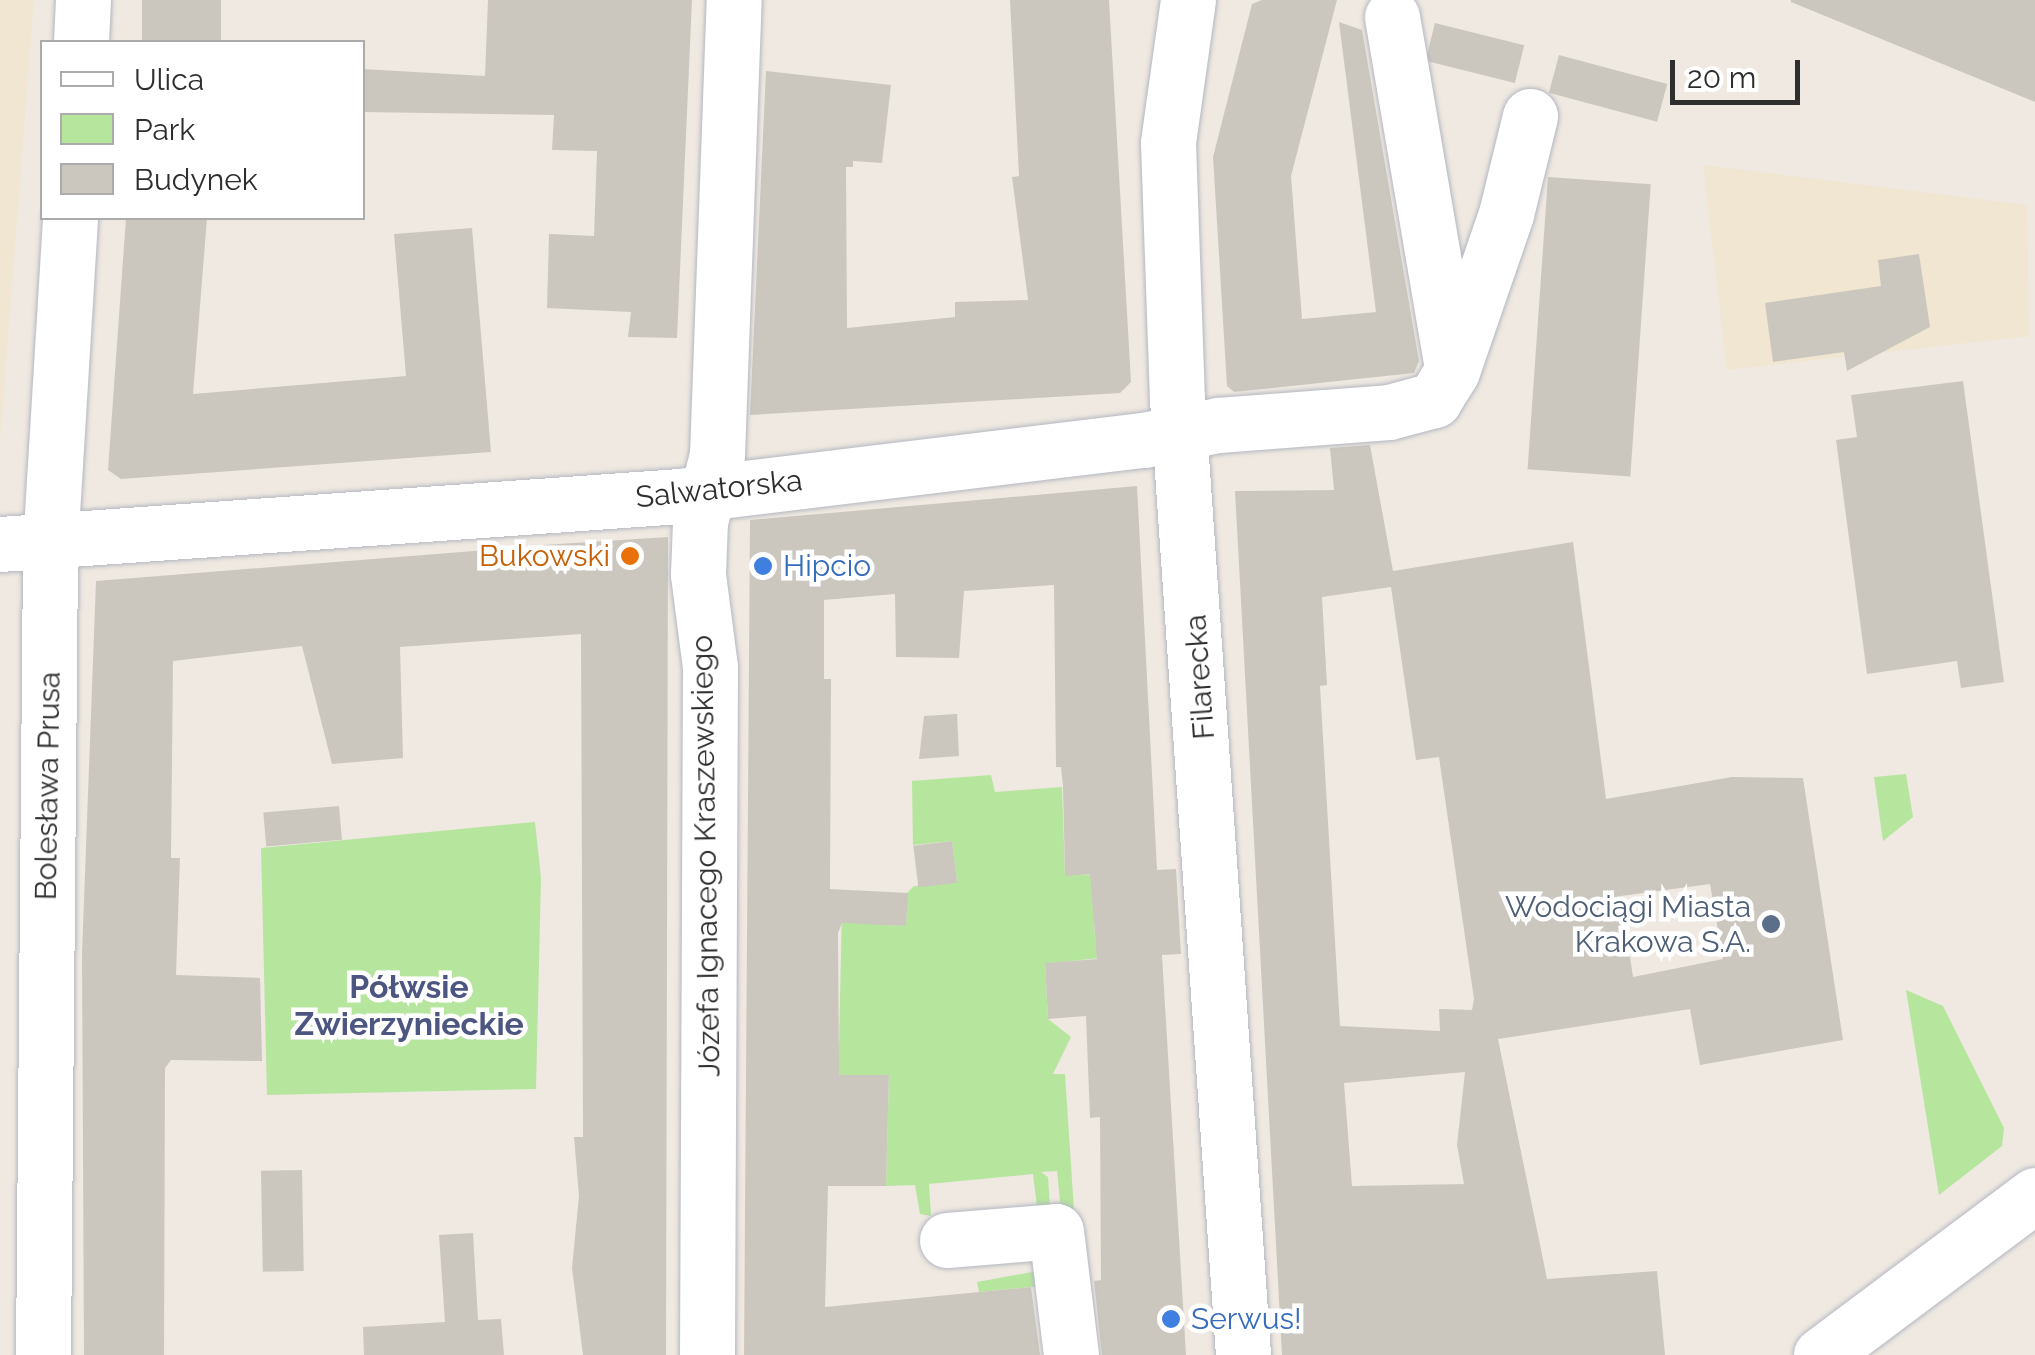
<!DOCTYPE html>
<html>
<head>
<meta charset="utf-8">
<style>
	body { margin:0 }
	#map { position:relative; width:2035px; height:1355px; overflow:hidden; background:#efe9e1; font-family:Raleway,sans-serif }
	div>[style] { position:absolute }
	.education>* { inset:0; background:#f0e6d1 }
	.green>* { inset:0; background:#b6e59e }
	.building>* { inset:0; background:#cbc7bf; transform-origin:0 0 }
	.roads { filter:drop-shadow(0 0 2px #b4b7c1) drop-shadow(0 0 2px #b4b7c1) }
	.minor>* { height:55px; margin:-27.5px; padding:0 27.5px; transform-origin:27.5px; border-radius:27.5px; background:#fff }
	.dots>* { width:28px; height:28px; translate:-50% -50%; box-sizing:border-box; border:5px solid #fff; border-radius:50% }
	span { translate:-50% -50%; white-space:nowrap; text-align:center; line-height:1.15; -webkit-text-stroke:9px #fff; paint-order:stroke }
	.street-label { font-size:30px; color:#2e2e2e }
	.food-label { font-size:30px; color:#c56008 }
	.right { translate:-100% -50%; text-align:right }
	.shop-label { font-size:30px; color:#366cbe }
	.left { translate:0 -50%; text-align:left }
	.service-label { font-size:30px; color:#4e5e75 }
	.neighbourhood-label { font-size:32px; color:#4d5680; font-weight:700 }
	.legend { position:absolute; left:40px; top:40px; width:325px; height:180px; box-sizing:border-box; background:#fff; border:2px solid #ababab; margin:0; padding:12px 18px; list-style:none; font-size:30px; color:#2e2e2e }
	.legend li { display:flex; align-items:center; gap:20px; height:50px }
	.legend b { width:50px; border:2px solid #ababab }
	.scale { position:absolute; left:1670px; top:60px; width:130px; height:45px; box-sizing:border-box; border:5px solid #2e2e2e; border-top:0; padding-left:12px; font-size:30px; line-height:35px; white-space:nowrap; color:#2e2e2e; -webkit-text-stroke:8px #fff; paint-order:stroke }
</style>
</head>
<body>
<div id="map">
	<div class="education">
		<i style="clip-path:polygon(0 0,34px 0,0 441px)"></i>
		<i style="clip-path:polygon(1703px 165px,2027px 205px,2029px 336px,1727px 370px)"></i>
	</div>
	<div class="green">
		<i style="clip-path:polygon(1906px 774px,1913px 817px,1883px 841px,1874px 777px)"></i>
		<i style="clip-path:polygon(991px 775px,995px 792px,1062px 787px,1065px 875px,1103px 874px,1094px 927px,1096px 943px,1106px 943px,1108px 957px,1045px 964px,1048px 1019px,1071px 1037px,1053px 1074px,1065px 1074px,1076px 1241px,1062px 1221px,1057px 1171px,1041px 1172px,1048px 1177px,1051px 1223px,1038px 1215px,1033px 1174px,929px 1184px,931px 1216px,920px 1214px,915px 1185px,886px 1186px,889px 1075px,830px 1075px,839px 1042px,842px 909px,889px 908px,888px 925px,906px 926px,907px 893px,914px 886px,957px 882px,952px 841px,913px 845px,912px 781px)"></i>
		<i style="clip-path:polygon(535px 822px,541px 878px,536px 1089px,267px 1095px,261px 848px)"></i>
		<i style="clip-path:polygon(1906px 990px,1943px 1006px,2004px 1128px,2002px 1146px,1939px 1195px)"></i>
		<i style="clip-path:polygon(1049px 1269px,1051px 1285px,979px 1292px,977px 1282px)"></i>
	</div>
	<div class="building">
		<i style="left:142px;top:0;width:79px;height:42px"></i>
		<i style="clip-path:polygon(488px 0,692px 0,677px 338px,628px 337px,631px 312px,547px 308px,549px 234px,594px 236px,597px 151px,552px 150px,554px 115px,362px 112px,362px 69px,485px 76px)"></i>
		<i style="clip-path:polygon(1010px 0,1109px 0,1131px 382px,1120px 393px,750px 415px,766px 71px,891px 85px,882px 163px,853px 161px,853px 167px,846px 167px,847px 328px,955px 317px,955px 302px,1028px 300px,1012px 177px,1019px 176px)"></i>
		<i style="clip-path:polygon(1262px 0,1337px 0,1291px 176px,1302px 319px,1376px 312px,1339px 22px,1362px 30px,1419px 361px,1414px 373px,1234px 392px,1227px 386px,1213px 157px,1252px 4px)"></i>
		<i style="clip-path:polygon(1791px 0,2035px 0,2035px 102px,1791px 2px)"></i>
		<i style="left:1435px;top:23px;width:92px;height:39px;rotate:14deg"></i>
		<i style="left:1559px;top:55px;width:112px;height:39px;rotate:15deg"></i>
		<i style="left:1548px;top:177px;width:103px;height:293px;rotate:4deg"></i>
		<i style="clip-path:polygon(126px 218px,207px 218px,193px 394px,406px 376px,394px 234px,472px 228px,491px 452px,121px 479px,108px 470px)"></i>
		<i style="clip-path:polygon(1919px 254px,1930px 327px,1847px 371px,1844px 352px,1773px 362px,1765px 303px,1881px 286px,1878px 260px)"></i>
		<i style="clip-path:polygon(1963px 381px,2004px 682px,1961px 688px,1957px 661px,1867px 674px,1836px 440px,1857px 437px,1851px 395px)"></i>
		<i style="clip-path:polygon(evenodd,1370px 445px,1393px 571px,1573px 542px,1606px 799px,1732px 777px,1803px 778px,1843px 1040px,1700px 1065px,1690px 1009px,1498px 1039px,1547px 1279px,1657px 1271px,1665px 1355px,1282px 1355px,1235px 491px,1334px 490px,1330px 448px,1370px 445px,1391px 587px,1416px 760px,1439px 757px,1474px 999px,1472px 1010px,1439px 1009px,1440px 1031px,1340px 1026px,1320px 686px,1327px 685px,1322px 597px,1391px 587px,1370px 445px,1710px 884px,1723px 959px,1633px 977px,1621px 896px,1710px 884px,1370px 445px,1465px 1072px,1457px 1145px,1464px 1184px,1352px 1186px,1344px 1083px,1465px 1072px)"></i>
		<i style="clip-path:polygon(1137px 486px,1157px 870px,1176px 869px,1181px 954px,1162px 955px,1186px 1355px,1102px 1355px,1094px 1281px,1101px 1280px,1100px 1117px,1090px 1118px,1086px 1016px,1048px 1019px,1045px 963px,1097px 959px,1090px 874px,1065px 876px,1063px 787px,1061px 767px,1056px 767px,1054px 585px,964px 591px,959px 658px,896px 657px,895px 594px,824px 600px,824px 679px,831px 679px,830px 889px,908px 893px,906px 926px,842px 923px,838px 933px,839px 1075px,889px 1075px,886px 1186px,828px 1186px,825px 1307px,1031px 1287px,1040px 1355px,744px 1355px,750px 520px)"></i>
		<i style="clip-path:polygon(668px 537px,666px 1355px,583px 1355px,572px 1268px,579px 1196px,574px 1137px,583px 1137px,581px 634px,400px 647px,403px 758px,332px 764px,302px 646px,173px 661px,171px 858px,180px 858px,176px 975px,260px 978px,262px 1061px,171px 1060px,165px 1068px,164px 1355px,84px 1355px,82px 953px,96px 581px,499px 549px,500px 565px,543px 563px,543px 545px)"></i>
		<i style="clip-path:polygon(957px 714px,959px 756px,919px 759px,924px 716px)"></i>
		<i style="left:339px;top:806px;width:34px;height:76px;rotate:85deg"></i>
		<i style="left:952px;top:841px;width:42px;height:39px;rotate:83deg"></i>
		<i style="left:302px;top:1170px;width:101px;height:41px;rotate:89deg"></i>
		<i style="clip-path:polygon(473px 1233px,478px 1320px,501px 1319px,504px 1355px,364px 1355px,363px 1327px,445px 1322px,439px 1235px)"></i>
	</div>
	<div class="roads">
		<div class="minor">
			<i style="left:1188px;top:0;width:144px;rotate:98deg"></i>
			<i style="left:1168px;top:143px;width:256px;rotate:88deg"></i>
			<i style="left:1177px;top:399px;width:958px;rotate:86.05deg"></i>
			<i style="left:1392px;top:17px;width:346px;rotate:80.3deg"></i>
			<i style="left:81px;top:42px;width:42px;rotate:-87.3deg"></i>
			<i style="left:0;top:544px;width:681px;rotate:-4.04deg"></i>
			<i style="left:679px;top:496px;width:468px;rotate:-6.9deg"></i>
			<i style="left:1144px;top:440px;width:76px;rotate:-11.5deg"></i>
			<i style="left:1218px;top:425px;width:171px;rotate:-4.3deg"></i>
			<i style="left:1389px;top:412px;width:47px;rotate:-14.9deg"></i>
			<i style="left:1434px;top:400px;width:34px;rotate:-58deg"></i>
			<i style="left:1452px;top:371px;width:166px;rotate:-71deg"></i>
			<i style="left:1506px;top:214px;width:101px;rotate:-76.2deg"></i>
			<i style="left:947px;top:1240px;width:109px;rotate:-4.7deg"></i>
			<i style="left:1056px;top:1231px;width:125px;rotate:83.1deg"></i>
			<i style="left:43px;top:1355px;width:809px;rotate:-89.5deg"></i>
			<i style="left:50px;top:546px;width:329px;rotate:-86.5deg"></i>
			<i style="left:707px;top:1355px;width:688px;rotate:-89.75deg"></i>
			<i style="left:710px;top:667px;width:94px;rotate:-97.4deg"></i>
			<i style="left:698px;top:574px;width:52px;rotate:-87.8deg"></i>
			<i style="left:700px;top:522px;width:69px;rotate:-75.8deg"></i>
			<i style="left:717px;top:455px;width:455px;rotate:-87.9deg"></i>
			<i style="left:1821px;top:1355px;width:267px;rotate:-36.8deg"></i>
		</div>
	</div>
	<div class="dots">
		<i style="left:630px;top:556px;background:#e8710a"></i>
		<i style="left:763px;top:566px;background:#3f7fe0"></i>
		<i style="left:1771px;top:924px;background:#5c6f8a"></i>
		<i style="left:1171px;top:1319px;background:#3f7fe0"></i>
	</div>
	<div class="street-label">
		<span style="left:719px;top:489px;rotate:-6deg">Salwatorska</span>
		<span style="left:1200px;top:677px;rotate:-94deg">Filarecka</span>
		<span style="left:48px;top:786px;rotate:-89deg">Bolesława Prusa</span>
		<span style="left:706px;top:856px;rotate:-91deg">Józefa Ignacego Kraszewskiego</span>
	</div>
	<div class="food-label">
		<span class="right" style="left:610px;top:556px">Bukowski</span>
	</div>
	<div class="shop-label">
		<span class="left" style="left:783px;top:566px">Hipcio</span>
		<span class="left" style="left:1191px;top:1319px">Serwus!</span>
	</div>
	<div class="service-label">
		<span class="right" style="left:1751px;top:924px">Wodociągi Miasta<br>Krakowa S.A.</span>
	</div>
	<div class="neighbourhood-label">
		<span style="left:409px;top:1006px">Półwsie<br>Zwierzynieckie</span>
	</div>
	<ul class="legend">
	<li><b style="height:12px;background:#fff"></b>Ulica</li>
	<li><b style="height:28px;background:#b6e59e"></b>Park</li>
	<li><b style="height:28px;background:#cbc7bf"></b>Budynek</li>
	</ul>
	<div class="scale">20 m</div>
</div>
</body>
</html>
